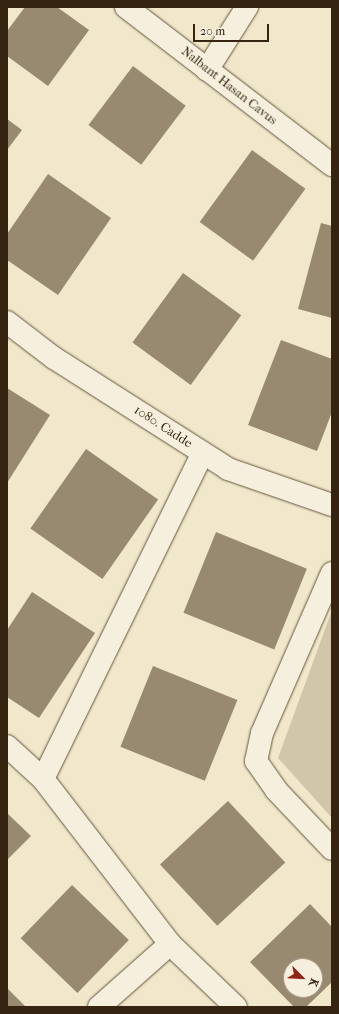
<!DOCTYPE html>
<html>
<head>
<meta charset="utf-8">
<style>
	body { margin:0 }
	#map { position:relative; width:339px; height:1014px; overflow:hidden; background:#f1e7ca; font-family:"IM FELL French Canon",serif }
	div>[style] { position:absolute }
	.green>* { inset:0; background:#d1c6aa }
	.building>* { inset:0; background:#978a71; transform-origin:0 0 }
	.roads { filter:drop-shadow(0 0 1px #64563e) drop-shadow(0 0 1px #64563e) }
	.minor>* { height:22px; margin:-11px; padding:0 11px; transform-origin:11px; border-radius:11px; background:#f6efdd }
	span { translate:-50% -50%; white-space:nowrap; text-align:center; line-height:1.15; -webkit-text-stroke:3px #f6efdd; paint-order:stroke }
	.street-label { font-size:13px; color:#352510 }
	.frame { position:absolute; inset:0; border:8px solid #352510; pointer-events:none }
	.north { position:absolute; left:283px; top:958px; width:40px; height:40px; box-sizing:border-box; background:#f6efdd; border:1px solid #a99e8b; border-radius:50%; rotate:114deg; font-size:11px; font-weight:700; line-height:16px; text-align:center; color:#352510 }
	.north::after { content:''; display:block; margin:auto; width:14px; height:18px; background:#8f2418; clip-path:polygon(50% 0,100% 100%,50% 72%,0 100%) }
	.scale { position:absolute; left:193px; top:24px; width:76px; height:18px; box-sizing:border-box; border:2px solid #352510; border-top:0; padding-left:5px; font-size:12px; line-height:14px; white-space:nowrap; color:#352510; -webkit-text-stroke:3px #f6efdd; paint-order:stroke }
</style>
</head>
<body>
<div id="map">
	<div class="green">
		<i style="clip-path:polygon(332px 610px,332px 818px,278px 758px)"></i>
	</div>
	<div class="building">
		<i style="clip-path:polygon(25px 7px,57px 7px,89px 30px,48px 86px,7px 56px,7px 31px)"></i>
		<i style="left:133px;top:66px;width:66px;height:74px;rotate:37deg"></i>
		<i style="clip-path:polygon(7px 119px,22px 130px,7px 150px)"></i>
		<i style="left:252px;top:150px;width:66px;height:89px;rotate:36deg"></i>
		<i style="clip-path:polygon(48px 174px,111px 218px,58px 295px,7px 260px,7px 234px)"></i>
		<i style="clip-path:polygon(321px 223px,332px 226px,332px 318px,298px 309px)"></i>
		<i style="left:183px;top:273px;width:72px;height:86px;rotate:36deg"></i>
		<i style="clip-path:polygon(281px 340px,332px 359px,332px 412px,317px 451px,248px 425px)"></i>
		<i style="clip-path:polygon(7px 388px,50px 415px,7px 483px)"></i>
		<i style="left:86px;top:449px;width:88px;height:97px;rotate:35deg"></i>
		<i style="left:216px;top:532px;width:98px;height:87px;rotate:22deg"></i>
		<i style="clip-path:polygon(32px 592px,95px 633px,39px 718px,7px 697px,7px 630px)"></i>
		<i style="left:153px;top:666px;width:91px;height:87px;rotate:22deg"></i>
		<i style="left:228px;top:801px;width:84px;height:93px;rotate:47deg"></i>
		<i style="clip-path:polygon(7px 813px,31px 836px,7px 860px)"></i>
		<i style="left:72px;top:885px;width:79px;height:74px;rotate:44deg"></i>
		<i style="clip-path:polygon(evenodd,310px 904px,332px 927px,332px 982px,306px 1007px,294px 1007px,250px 962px,310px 904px,291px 966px,315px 966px,315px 990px,291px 990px,291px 966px)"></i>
		<i style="clip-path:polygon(7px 988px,26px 1007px,7px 1007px)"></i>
	</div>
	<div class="roads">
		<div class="minor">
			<i style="left:126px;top:7px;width:260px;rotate:37.5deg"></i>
			<i style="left:207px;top:70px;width:75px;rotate:-57.6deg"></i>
			<i style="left:7px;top:322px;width:59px;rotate:37.5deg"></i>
			<i style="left:54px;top:358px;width:206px;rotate:32.5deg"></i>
			<i style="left:228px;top:469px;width:110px;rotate:19.1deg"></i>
			<i style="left:332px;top:573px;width:175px;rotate:113.6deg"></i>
			<i style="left:262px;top:733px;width:29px;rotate:102deg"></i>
			<i style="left:256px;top:761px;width:35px;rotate:55deg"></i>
			<i style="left:276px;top:790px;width:81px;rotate:46.5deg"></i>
			<i style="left:7px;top:746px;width:49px;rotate:42.5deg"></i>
			<i style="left:43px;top:779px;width:208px;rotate:52.4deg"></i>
			<i style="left:170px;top:944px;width:91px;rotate:43.7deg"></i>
			<i style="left:43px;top:779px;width:363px;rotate:-63.9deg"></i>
			<i style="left:99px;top:1007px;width:95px;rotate:-41.6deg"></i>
		</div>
	</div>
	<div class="street-label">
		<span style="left:229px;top:86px;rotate:38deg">Nalbant Hasan Cavus</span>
		<span style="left:163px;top:427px;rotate:33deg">1080. Cadde</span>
	</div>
	<div class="frame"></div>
	<div class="north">K</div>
	<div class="scale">20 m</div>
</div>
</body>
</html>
